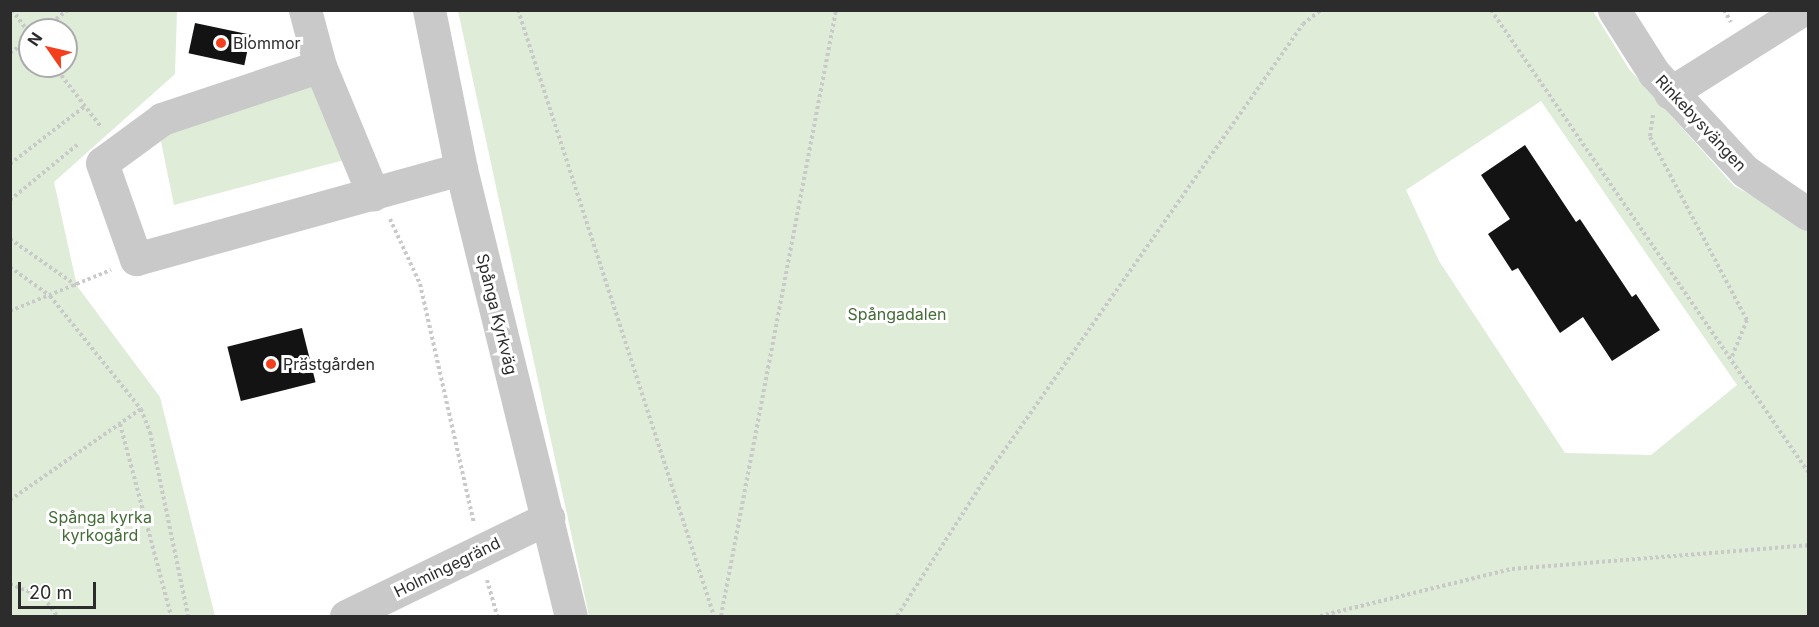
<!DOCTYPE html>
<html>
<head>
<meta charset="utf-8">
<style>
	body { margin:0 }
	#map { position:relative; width:1819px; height:627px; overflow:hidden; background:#fff; font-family:Inter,sans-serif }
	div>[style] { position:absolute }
	.green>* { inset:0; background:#deecd8 }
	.building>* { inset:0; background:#131313; transform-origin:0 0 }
	.path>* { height:4px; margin-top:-2px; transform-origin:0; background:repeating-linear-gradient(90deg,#c9c9c9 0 3px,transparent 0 6px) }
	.minor>* { height:33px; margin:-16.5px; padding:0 16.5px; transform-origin:16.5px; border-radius:16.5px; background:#c9c9c9 }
	.dots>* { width:16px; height:16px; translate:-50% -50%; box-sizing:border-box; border:3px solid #fff; border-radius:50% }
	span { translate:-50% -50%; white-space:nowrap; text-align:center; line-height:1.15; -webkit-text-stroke:6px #fff; paint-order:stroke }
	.poi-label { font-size:16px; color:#2c2c2c }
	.left { translate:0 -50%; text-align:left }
	.street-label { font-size:16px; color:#2c2c2c }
	.park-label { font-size:16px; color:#436c36 }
	.frame { position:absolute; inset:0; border:12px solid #2c2c2c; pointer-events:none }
	.north { position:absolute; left:18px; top:18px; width:60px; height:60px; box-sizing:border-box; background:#fff; border:2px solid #ababab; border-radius:50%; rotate:304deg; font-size:16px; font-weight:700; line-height:24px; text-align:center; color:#2c2c2c }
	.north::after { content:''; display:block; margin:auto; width:21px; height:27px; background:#f43f1e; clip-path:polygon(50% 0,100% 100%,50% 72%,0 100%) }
	.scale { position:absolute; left:18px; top:582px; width:78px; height:27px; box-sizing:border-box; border:3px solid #2c2c2c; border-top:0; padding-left:8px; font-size:18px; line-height:21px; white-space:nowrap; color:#2c2c2c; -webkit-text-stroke:4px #fff; paint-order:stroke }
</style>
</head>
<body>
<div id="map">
	<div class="green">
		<i style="clip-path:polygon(evenodd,10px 11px,177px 11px,175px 74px,54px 182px,77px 286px,160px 397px,215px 616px,11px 616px,10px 11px,30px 30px,66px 30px,66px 66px,30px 66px,30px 30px)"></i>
		<i style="clip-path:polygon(evenodd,458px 11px,1593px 11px,1629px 69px,1734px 186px,1808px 225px,1808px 616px,589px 616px,458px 11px,1541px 101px,1737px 385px,1651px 455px,1565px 453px,1439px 261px,1406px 190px,1541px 101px)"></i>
		<i style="clip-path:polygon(311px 81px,348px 159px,174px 205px,160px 137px)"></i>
	</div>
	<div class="building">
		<i style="left:195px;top:23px;width:57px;height:31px;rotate:12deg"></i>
		<i style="clip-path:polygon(1525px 145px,1576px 222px,1580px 219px,1632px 297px,1636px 294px,1660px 330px,1612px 361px,1583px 317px,1560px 333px,1518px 268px,1512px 271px,1488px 234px,1510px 219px,1481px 175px)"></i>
		<i style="left:302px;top:328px;width:56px;height:77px;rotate:76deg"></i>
	</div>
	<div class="path">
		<i style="left:12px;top:10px;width:30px;rotate:53deg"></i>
		<i style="left:518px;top:10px;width:637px;rotate:72.08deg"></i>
		<i style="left:1491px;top:10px;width:560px;rotate:55.54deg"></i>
		<i style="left:1724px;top:10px;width:14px;rotate:60deg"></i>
		<i style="left:42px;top:30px;width:33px;rotate:-38deg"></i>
		<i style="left:10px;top:53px;width:24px;rotate:-35deg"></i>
		<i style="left:54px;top:66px;width:78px;rotate:52.3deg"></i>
		<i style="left:1653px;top:115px;width:22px;rotate:98deg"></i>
		<i style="left:1650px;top:137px;width:207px;rotate:62.1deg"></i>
		<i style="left:1747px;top:320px;width:42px;rotate:112.3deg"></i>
		<i style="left:10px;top:164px;width:95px;rotate:-37.7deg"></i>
		<i style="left:10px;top:200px;width:87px;rotate:-39.4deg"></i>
		<i style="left:390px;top:219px;width:72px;rotate:65.2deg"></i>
		<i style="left:420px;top:284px;width:245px;rotate:77.3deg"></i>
		<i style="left:10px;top:239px;width:82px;rotate:35deg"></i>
		<i style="left:10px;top:267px;width:49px;rotate:35.9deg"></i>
		<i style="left:50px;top:296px;width:145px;rotate:51.2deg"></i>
		<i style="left:141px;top:409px;width:25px;rotate:69deg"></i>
		<i style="left:150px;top:432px;width:188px;rotate:78.3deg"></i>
		<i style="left:10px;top:311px;width:109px;rotate:-22.1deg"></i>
		<i style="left:120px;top:424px;width:199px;rotate:75.1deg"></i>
		<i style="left:10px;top:500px;width:160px;rotate:-34.8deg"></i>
		<i style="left:487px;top:580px;width:37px;rotate:74deg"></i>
		<i style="left:10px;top:584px;width:37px;rotate:22deg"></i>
		<i style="left:44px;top:598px;width:22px;rotate:54deg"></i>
		<i style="left:721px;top:616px;width:617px;rotate:-79.25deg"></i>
		<i style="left:897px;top:616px;width:176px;rotate:-57.3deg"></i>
		<i style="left:992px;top:468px;width:542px;rotate:-54.99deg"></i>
		<i style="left:1303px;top:24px;width:23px;rotate:-38deg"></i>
		<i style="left:1320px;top:616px;width:198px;rotate:-13.8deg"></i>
		<i style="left:1512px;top:569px;width:297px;rotate:-4.6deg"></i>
	</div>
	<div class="minor">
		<i style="left:305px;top:10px;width:58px;rotate:75deg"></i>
		<i style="left:320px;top:66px;width:139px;rotate:67.5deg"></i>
		<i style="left:429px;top:10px;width:162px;rotate:78.6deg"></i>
		<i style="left:461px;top:169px;width:460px;rotate:76.2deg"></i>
		<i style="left:1614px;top:10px;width:75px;rotate:57.6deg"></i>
		<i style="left:1654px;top:73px;width:134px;rotate:47.1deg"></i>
		<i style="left:1745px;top:171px;width:76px;rotate:34.3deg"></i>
		<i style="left:320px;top:66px;width:167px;rotate:161.5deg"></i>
		<i style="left:162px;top:119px;width:74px;rotate:143.7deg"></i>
		<i style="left:102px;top:163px;width:102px;rotate:70.5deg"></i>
		<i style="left:136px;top:259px;width:337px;rotate:-15.5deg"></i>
		<i style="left:1670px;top:93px;width:156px;rotate:-32.2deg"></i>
		<i style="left:346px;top:616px;width:225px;rotate:-25.9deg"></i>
	</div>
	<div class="dots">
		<i style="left:221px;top:43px;background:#f43f1e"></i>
		<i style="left:271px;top:364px;background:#f43f1e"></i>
	</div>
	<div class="poi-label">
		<span class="left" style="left:233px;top:43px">Blommor</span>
		<span class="left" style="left:283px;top:364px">Prästgården</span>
	</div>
	<div class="street-label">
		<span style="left:1701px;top:123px;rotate:47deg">Rinkebysvängen</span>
		<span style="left:497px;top:314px;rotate:76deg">Spånga Kyrkväg</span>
		<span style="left:447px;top:567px;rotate:-26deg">Holmingegränd</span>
	</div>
	<div class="park-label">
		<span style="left:897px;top:314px">Spångadalen</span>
		<span style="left:100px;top:526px">Spånga kyrka<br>kyrkogård</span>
	</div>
	<div class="frame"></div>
	<div class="north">N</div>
	<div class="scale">20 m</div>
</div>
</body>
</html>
